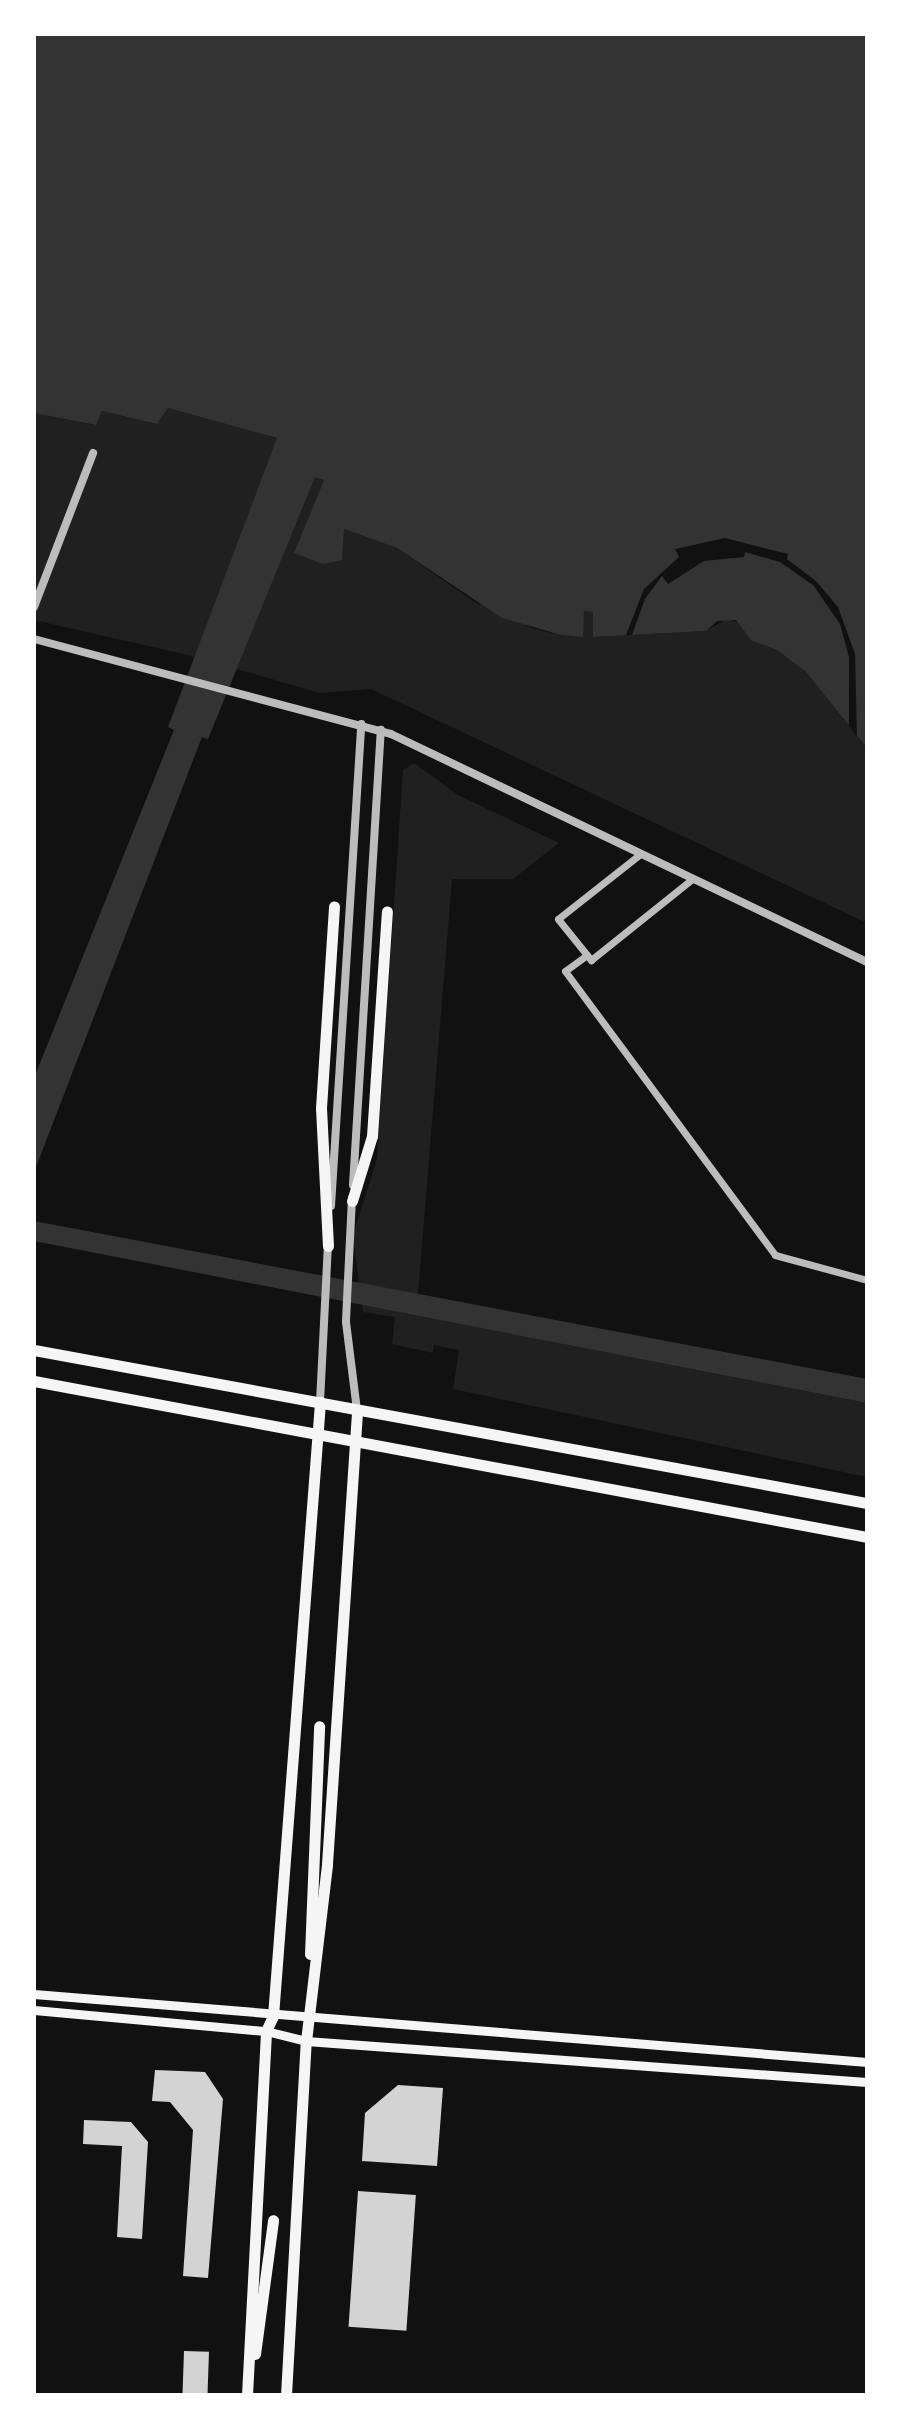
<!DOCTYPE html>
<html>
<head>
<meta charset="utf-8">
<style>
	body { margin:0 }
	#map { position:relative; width:901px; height:2429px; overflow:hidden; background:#111; font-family:Commissioner,sans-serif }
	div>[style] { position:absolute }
	.green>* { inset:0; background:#202020 }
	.water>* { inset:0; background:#333 }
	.pier>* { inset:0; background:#111 }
	.building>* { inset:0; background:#d3d3d3; transform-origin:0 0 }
	.minor>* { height:7px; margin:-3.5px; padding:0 3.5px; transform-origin:3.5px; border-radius:3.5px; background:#bcbcbc }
	.tertiary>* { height:8px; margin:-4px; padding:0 4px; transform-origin:4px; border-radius:4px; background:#bcbcbc }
	.secondary>* { height:9px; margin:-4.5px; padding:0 4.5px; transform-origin:4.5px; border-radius:4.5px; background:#f5f5f5 }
	.primary>* { height:11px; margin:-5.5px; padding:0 5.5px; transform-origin:5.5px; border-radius:5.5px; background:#f5f5f5 }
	span { translate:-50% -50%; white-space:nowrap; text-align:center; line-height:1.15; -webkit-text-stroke:7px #fff; paint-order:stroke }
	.frame { position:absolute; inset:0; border:36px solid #fff; pointer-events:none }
</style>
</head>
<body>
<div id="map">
	<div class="green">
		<i style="clip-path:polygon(168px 408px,277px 438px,278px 564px,315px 476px,324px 480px,294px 553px,344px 529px,397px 548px,473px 601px,534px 629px,561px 635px,582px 637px,584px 611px,593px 612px,593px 637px,705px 631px,727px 619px,741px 623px,752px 641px,777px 650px,806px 672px,867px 748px,867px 923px,371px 689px,320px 693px,192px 656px,34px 620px,34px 413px,95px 425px,102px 411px,157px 424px)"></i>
		<i style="clip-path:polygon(414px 763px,458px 795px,559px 843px,513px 879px,452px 879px,418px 1294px,566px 1323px,564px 1344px,867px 1403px,867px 1477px,453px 1389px,459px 1350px,434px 1345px,433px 1353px,392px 1344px,395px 1317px,363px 1312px,353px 1235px,377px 1159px,403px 770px)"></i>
	</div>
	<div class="water">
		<i style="clip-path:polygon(34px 34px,867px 34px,867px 748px,806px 672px,777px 650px,752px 641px,736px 620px,717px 621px,706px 631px,593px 637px,593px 612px,584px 611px,583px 637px,561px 635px,502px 618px,397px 548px,344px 529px,342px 560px,323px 564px,294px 553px,324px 480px,315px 477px,208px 739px,202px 737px,34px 1172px,34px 1078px,174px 730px,168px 727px,277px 438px,168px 408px,157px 424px,102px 411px,96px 425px,34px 413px)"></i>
		<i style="clip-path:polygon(34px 1221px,867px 1379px,867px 1403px,34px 1241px)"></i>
	</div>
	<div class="pier">
		<i style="clip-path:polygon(725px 538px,788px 554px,787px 559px,816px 581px,838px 607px,855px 654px,857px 737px,849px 726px,849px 657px,840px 624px,813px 585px,780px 562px,745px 552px,744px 557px,704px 561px,668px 584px,662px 576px,645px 599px,632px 635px,626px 635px,644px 589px,679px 557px,675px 549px)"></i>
	</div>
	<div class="building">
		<i style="clip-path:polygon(155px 2070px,205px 2072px,223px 2099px,208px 2278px,183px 2276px,193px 2130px,170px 2102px,152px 2101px)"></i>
		<i style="clip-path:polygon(398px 2085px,443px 2088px,437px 2166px,362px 2161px,365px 2113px)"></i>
		<i style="clip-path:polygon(84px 2120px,131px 2122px,148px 2142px,142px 2239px,117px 2237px,122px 2146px,83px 2144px)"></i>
		<i style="left:358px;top:2191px;width:58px;height:136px;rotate:4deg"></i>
		<i style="left:184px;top:2351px;width:25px;height:44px;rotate:2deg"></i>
	</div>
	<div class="minor">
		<i style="left:639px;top:855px;width:103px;rotate:141.7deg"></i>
		<i style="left:558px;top:919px;width:53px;rotate:51.2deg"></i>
		<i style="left:591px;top:960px;width:128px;rotate:-38.7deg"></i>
		<i style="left:587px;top:955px;width:27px;rotate:144deg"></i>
		<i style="left:565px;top:971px;width:353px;rotate:53.5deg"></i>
		<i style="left:775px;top:1255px;width:95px;rotate:15.2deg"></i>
	</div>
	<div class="tertiary">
		<i style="left:34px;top:607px;width:165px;rotate:-69deg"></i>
		<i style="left:34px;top:639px;width:369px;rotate:14.9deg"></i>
		<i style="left:391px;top:734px;width:528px;rotate:25.59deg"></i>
		<i style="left:353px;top:1185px;width:456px;rotate:-86.5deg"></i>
		<i style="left:352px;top:1198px;width:124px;rotate:92.8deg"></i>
		<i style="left:346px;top:1322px;width:89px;rotate:82.9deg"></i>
		<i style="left:331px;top:1206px;width:483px;rotate:-86.4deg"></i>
		<i style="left:320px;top:1402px;width:158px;rotate:-87.1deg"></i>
	</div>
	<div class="secondary">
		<i style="left:34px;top:1994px;width:836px;rotate:4.67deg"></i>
		<i style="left:34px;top:2010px;width:233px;rotate:5.2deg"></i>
		<i style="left:266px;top:2031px;width:41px;rotate:14deg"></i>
		<i style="left:306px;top:2041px;width:562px;rotate:4.18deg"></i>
	</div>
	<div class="primary">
		<i style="left:352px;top:1201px;width:68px;rotate:-72.9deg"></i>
		<i style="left:372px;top:1136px;width:225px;rotate:-86.2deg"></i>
		<i style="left:328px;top:1246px;width:138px;rotate:-92.9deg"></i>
		<i style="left:321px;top:1108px;width:202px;rotate:-86.3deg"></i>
		<i style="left:34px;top:1350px;width:847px;rotate:10.41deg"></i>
		<i style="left:34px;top:1381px;width:847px;rotate:10.61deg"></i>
		<i style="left:310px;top:1954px;width:228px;rotate:-87.7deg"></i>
		<i style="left:255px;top:2354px;width:135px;rotate:-82.3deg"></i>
		<i style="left:247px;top:2395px;width:364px;rotate:-87deg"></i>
		<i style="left:266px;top:2031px;width:17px;rotate:-65deg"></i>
		<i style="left:273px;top:2016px;width:616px;rotate:-85.62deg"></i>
		<i style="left:286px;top:2395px;width:355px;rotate:-86.8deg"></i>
		<i style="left:306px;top:2041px;width:178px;rotate:-83.2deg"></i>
		<i style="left:327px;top:1864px;width:455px;rotate:-86.2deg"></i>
	</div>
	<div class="frame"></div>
</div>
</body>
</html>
